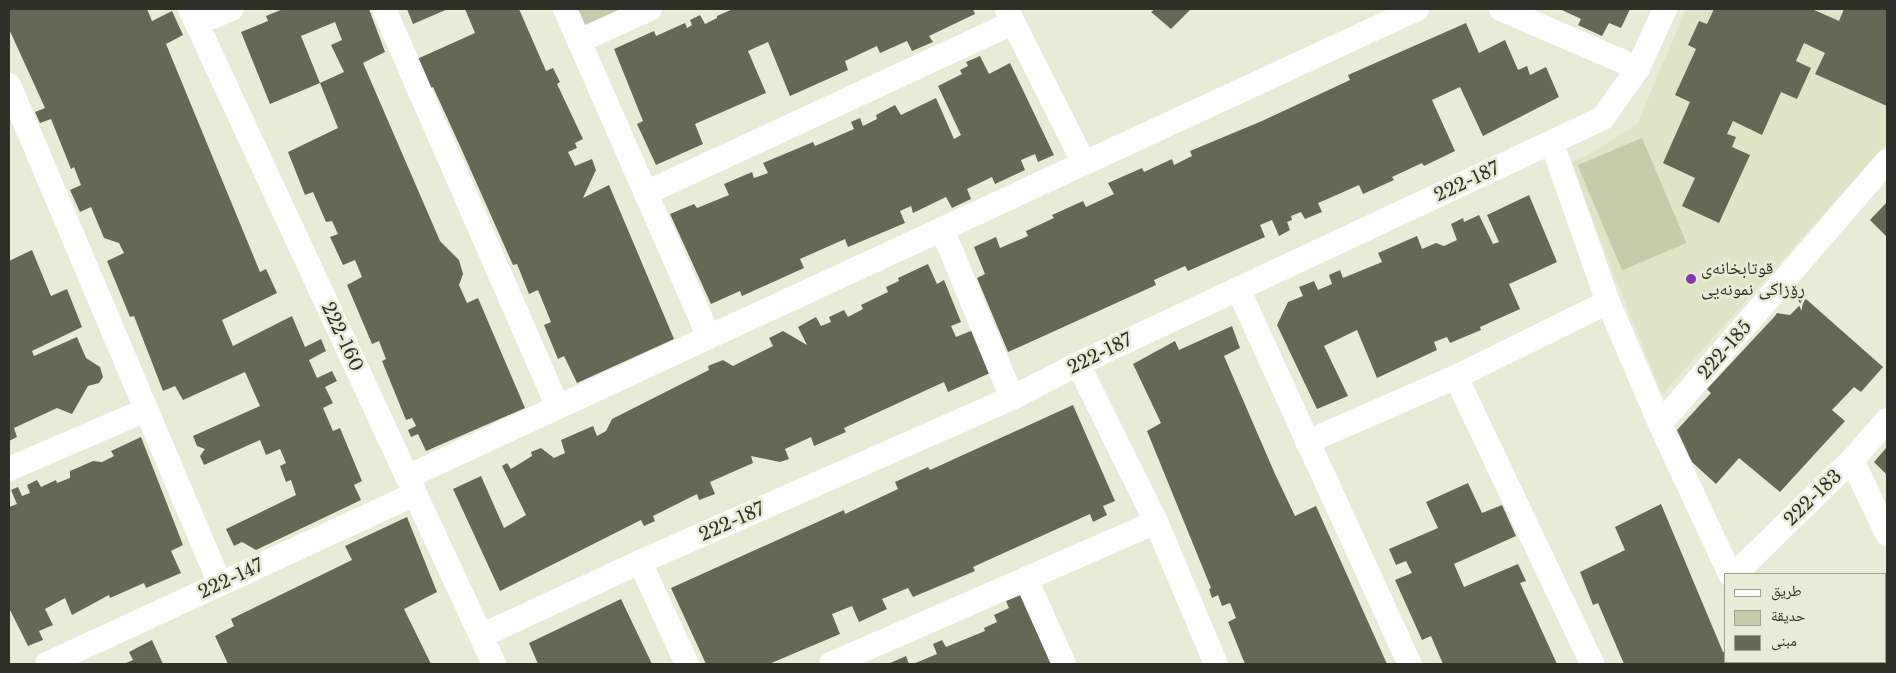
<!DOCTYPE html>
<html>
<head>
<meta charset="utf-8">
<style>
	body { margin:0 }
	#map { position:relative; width:1896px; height:673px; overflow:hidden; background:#e8ecd6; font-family:"Libre Baskerville","Noto Naskh Arabic",serif }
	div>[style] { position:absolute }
	.built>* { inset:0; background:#dfe4c6 }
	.green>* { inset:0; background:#c6cca9; transform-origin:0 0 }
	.building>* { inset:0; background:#656855 }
	.street>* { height:24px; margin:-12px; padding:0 12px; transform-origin:12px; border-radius:12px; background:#fff }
	.dots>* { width:14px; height:14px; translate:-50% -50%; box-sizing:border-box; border:2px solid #e8ecd6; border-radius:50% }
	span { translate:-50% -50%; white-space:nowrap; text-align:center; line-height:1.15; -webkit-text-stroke:5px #e8ecd6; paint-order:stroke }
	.street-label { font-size:18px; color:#2f3028 }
	.poi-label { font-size:18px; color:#2f3028 }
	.left { translate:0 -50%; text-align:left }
	.frame { position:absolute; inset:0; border:10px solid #2f3028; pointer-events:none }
	.legend { position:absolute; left:1724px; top:573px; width:162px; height:90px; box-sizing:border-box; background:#e8ecd6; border:1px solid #9ea190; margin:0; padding:6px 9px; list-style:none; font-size:15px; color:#2f3028 }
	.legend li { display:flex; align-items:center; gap:10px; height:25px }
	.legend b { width:25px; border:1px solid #9ea190 }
</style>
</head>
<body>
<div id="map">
	<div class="built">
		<i style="clip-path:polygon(1686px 9px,1887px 9px,1887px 143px,1662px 395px,1570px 163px,1590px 154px,1637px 124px)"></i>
	</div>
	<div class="green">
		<i style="clip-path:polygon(576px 9px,634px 9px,585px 31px)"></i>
		<i style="left:1642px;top:138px;width:114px;height:70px;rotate:67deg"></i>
	</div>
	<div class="building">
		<i style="clip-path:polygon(9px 9px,147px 9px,152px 21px,172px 11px,183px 35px,166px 44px,260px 272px,266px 269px,277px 293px,222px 320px,233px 346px,292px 316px,305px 347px,321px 339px,326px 351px,309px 360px,317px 378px,332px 371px,337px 381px,325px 387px,333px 403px,323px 408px,333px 431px,340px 428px,362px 481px,354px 485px,361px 500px,256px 550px,242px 542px,234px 546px,226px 529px,296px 495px,291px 480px,286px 482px,280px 466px,286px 463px,280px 449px,266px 455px,260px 440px,204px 465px,200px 456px,205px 449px,197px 446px,193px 436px,260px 406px,245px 372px,183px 400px,175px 386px,163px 391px,134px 316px,130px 317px,107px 261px,124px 253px,119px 243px,104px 238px,91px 207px,80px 212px,70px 190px,81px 185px,74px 167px,71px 169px,51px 119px,40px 123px,35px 112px,45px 108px,9px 29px)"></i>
		<i style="clip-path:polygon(283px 9px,369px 9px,385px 52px,363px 63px,440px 241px,459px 260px,463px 274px,459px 285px,467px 303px,478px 298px,525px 408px,426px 451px,418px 434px,411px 437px,408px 430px,416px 426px,412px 418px,406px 420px,382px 361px,386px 359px,379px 341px,372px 344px,347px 285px,362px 277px,355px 260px,343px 265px,330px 237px,338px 234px,332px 221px,326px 222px,313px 192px,305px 195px,288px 152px,338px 128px,320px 83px,344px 72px,331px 45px,342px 40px,335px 22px,301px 36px,320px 83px,270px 104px,241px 32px,268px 21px,266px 16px)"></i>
		<i style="clip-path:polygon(407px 9px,448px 9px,413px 24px)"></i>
		<i style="clip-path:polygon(465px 9px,519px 9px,546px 71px,553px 68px,560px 82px,557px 84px,583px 139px,575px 143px,577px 148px,568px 152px,575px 166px,592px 159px,596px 170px,583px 198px,609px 185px,674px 339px,577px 383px,564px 356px,558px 359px,544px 325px,551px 322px,538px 290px,529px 294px,517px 264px,513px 265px,460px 146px,433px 87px,429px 89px,417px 59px,475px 33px)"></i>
		<i style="clip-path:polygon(733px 9px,973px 9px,975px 14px,929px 36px,933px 42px,912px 51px,907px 41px,880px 53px,877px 46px,845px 61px,848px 70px,790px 96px,768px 42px,748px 51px,766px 93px,695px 124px,703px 144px,656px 165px,637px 124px,643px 121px,614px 49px,654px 31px,656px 36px,685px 23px,687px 28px,692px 25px,690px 20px,700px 15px,705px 24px,717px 18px,717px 16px)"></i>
		<i style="clip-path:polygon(1155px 9px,1191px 9px,1171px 29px,1151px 12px)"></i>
		<i style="clip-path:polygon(1560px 9px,1630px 9px,1621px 28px,1609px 23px,1602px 36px,1578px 25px,1581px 19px)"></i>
		<i style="clip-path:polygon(1714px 9px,1812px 9px,1839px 21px,1844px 9px,1887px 9px,1887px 106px,1815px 74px,1825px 53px,1804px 43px,1796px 61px,1811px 68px,1797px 99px,1781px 92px,1762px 135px,1733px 121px,1727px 134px,1736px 137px,1732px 147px,1750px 155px,1719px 223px,1682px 206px,1695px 178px,1663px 163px,1690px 102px,1675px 95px,1696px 49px,1688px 45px,1699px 21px,1707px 24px)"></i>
		<i style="clip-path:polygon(1466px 23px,1479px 53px,1505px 40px,1518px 70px,1527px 66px,1530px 75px,1546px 67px,1559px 97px,1483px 136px,1460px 87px,1432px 100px,1455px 151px,1424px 166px,1422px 163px,1392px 177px,1394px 180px,1363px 194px,1359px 185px,1332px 197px,1318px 203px,1322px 212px,1305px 219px,1301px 212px,1291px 216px,1292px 220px,1287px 222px,1290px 230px,1279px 236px,1272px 220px,1260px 225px,1265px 237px,1188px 271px,1185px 266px,1154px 280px,1156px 285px,1008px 352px,977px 278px,985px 274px,974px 247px,996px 237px,1000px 248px,1028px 236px,1026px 231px,1054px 218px,1052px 215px,1083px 201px,1086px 207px,1114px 194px,1108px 183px,1142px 168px,1144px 172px,1172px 159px,1174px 165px,1192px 156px,1190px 151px,1262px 121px,1350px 80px,1348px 75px)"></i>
		<i style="clip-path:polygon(980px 56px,989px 74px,1010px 63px,1054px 155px,1038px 162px,1035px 154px,1021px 160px,1025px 170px,995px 184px,992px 177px,967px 189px,971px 199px,952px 208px,946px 197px,913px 213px,911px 206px,900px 211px,905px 223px,848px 247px,845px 239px,800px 259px,804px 268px,742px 296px,740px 291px,711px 304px,670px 214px,694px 204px,697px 208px,729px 195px,724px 184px,752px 172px,754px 178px,768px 173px,763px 163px,813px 142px,815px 146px,854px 129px,851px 122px,860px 118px,863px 126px,877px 119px,876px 115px,895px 105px,901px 115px,936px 98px,954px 139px,961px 135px,938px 86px,962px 74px,960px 70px,968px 66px,966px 62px)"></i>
		<i style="clip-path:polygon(1529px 195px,1557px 262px,1509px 284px,1520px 309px,1480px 327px,1481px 330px,1450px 343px,1447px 337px,1434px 342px,1437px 350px,1377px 378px,1357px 330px,1324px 346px,1348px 396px,1317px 409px,1277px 325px,1288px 302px,1303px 296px,1299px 287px,1314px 281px,1318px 290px,1332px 284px,1329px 275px,1340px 270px,1343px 278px,1382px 262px,1378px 253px,1417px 236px,1422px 249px,1436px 243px,1444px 246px,1457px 240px,1451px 224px,1463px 218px,1464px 222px,1479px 215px,1493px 244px,1499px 242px,1487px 215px)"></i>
		<i style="clip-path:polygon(1887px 202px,1887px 237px,1870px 220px)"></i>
		<i style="clip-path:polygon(32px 250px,51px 296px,67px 289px,82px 327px,32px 351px,34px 356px,77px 337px,86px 358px,100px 367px,103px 377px,99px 383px,88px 386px,72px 414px,57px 408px,14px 428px,17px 437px,9px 441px,9px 261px)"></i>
		<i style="clip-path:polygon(928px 264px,937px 284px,944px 280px,961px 322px,951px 326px,956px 337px,973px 330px,990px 373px,948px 392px,944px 382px,844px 428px,846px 432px,814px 446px,811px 437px,785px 449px,789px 459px,780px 462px,751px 456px,753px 463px,710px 482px,715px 494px,699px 500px,697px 494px,653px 516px,655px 521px,644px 526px,641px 520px,500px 591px,453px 489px,481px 476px,504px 528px,526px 515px,502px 466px,507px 463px,511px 469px,532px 456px,531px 452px,541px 448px,554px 458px,565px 453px,561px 440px,593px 426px,597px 436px,606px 431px,612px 419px,709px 370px,708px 366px,723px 360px,733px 366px,773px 346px,769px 338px,783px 331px,807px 345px,798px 327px,816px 317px,821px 326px,831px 322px,829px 317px,844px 310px,848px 317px,863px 309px,861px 305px,888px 292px,886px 287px,899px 281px,898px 278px)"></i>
		<i style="clip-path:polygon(1806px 299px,1883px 367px,1861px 392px,1854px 387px,1832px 410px,1845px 421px,1780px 492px,1739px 458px,1716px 484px,1692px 462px,1677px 430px,1711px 393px,1707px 389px,1775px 316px,1777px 313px,1790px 315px)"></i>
		<i style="clip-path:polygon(1232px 326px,1240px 348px,1224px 356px,1275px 474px,1295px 516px,1316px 506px,1387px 664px,1245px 664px,1228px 622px,1236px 618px,1230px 603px,1222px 606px,1218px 595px,1212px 598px,1209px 589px,1211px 588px,1147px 431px,1161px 423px,1133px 364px,1175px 341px,1179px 350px)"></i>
		<i style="clip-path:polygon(1073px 405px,1115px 501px,1103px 506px,1107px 515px,1093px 522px,1090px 514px,973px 567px,975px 571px,913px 597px,908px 588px,882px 599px,887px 609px,859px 622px,852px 606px,832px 614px,840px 634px,769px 664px,706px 664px,671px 588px,844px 510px,845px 514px,898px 489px,895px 482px,928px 467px,930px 470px)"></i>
		<i style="clip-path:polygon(141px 437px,183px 545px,171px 551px,181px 573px,146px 588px,144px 583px,110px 598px,109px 595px,72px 615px,65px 598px,45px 609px,53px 625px,39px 631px,43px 640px,28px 646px,9px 608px,9px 507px,17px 504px,11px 490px,18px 487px,22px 496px,30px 493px,27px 485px,37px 480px,41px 487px,56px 480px,57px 483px,70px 478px,70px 471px,93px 461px,102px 462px,114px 456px,111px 451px)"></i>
		<i style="clip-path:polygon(1887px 447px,1887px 475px,1874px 462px)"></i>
		<i style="clip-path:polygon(1468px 483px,1482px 513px,1502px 505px,1516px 536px,1454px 564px,1464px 587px,1518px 564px,1526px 581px,1520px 583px,1557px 664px,1443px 664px,1431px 636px,1422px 640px,1395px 580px,1412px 573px,1406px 561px,1396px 565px,1389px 549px,1438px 528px,1426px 502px)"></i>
		<i style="clip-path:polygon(1661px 504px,1723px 652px,1725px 651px,1725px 662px,1742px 662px,1743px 664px,1624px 664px,1598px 603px,1593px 605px,1580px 572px,1625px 550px,1615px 527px)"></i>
		<i style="clip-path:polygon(407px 517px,437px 592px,404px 609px,431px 664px,228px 664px,215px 636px,234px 626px,231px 619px,352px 560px,345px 546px)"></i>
		<i style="clip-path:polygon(1021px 595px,1051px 664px,913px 664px,937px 654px,933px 644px,942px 640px,946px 647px,985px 631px,984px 628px,997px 622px,994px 615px,1009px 608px,1006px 601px)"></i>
		<i style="clip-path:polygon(621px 599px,652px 664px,538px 664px,529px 643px)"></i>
		<i style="clip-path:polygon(152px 640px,163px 664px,124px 664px,133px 660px,129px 652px)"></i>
		<i style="clip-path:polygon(906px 656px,909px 664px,888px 664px)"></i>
	</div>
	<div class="street">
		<i style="left:190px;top:9px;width:722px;rotate:65.1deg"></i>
		<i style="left:384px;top:9px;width:434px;rotate:66.4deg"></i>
		<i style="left:565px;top:9px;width:358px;rotate:66.3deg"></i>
		<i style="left:1501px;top:9px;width:149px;rotate:23.3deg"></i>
		<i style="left:1007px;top:10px;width:171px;rotate:63.3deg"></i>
		<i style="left:197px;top:23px;width:37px;rotate:-22deg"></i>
		<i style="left:579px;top:41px;width:78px;rotate:-24.3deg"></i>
		<i style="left:9px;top:85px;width:542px;rotate:67.08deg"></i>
		<i style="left:1552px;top:143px;width:169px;rotate:70.6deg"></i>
		<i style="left:1608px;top:302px;width:133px;rotate:66.9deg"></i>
		<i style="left:1660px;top:424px;width:166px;rotate:65deg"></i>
		<i style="left:646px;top:193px;width:404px;rotate:-24.9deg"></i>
		<i style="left:942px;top:229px;width:183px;rotate:67.5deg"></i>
		<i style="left:1238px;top:289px;width:413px;rotate:65.4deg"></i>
		<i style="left:1078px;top:364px;width:176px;rotate:63.7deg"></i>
		<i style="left:1156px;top:522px;width:154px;rotate:67.1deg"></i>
		<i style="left:1456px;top:377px;width:318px;rotate:64.6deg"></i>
		<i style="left:1660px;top:424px;width:347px;rotate:-49.2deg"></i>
		<i style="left:1307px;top:442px;width:163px;rotate:-23.6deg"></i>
		<i style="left:1456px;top:377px;width:169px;rotate:-26.3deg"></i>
		<i style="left:1852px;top:460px;width:82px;rotate:64.7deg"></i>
		<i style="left:9px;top:469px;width:149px;rotate:-23.3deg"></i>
		<i style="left:407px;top:477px;width:1113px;rotate:-24.86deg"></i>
		<i style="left:640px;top:562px;width:112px;rotate:65.3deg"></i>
		<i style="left:1735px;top:574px;width:163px;rotate:-44.3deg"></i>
		<i style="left:1852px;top:460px;width:53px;rotate:-48.8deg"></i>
		<i style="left:1026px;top:579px;width:93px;rotate:65.9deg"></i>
		<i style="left:481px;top:636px;width:175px;rotate:-25deg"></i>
		<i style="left:640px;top:562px;width:407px;rotate:-23.8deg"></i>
		<i style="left:1012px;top:398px;width:74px;rotate:-27.3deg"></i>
		<i style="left:1078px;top:364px;width:580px;rotate:-25.11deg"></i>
		<i style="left:1603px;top:118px;width:61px;rotate:-55deg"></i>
		<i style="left:1638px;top:68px;width:65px;rotate:-65.4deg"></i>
		<i style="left:1770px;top:662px;width:2px;rotate:63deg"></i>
		<i style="left:47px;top:664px;width:405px;rotate:-24.8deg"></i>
		<i style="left:831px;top:664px;width:355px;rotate:-23.6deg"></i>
	</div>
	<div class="dots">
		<i style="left:1691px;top:279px;background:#8539ab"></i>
	</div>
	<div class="street-label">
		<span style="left:1467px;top:182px;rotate:-25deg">222-187</span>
		<span style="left:342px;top:337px;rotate:65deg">222-160</span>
		<span style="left:1725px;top:350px;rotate:-49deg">222-185</span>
		<span style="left:1100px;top:354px;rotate:-26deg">222-187</span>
		<span style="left:1813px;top:498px;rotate:-44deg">222-183</span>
		<span style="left:732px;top:522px;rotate:-24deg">222-187</span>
		<span style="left:231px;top:579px;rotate:-25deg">222-147</span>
	</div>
	<div class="poi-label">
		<span class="left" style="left:1701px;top:279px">قوتابخانەی<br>ڕۆزاکی نمونەیی</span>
	</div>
	<div class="frame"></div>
	<ul class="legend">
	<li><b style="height:6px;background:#fff"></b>طريق</li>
	<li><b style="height:14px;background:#c6cca9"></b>حديقة</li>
	<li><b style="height:14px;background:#656855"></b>مبنى</li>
	</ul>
</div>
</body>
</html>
